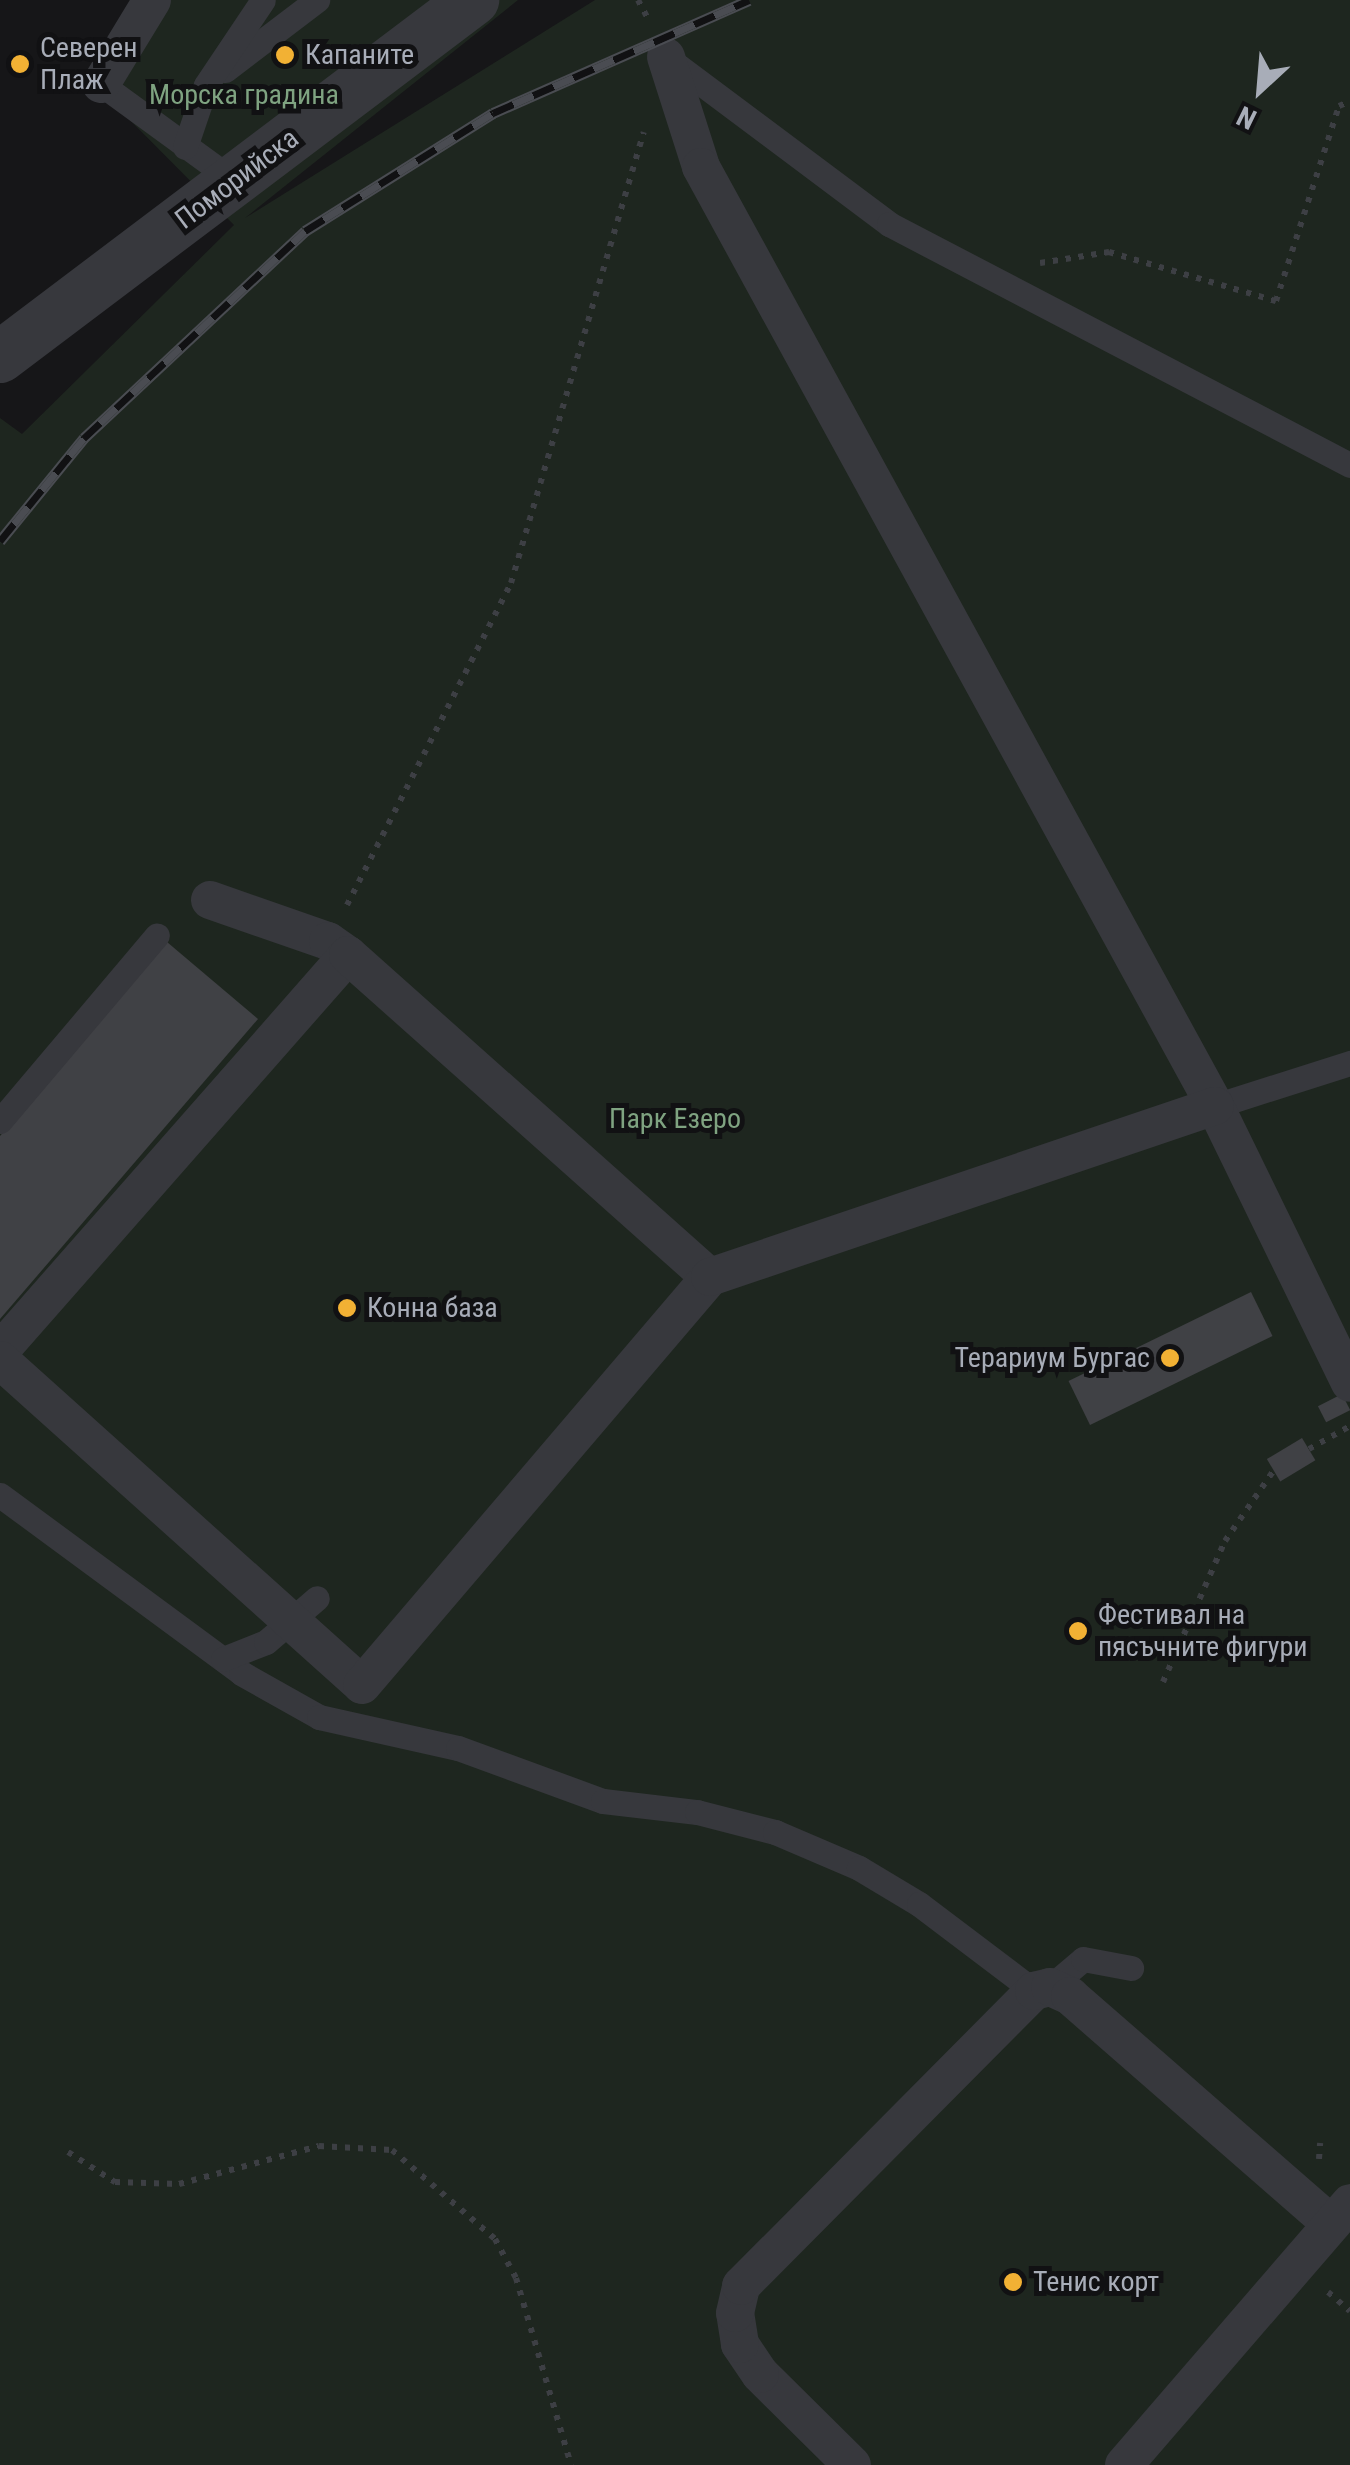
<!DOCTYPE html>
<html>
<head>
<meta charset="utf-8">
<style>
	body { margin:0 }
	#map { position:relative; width:1350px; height:2465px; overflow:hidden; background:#161618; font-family:"Roboto Condensed",sans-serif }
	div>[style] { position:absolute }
	.green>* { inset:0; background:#1e261f }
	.building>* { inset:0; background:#404145; transform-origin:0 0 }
	.path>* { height:6px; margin-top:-3px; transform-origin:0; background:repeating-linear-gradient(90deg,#3d3f44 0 5px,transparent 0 13px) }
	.service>* { height:25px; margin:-12.5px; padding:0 12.5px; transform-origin:12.5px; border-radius:12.5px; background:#37383d }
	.pedestrian>* { height:38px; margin:-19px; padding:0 19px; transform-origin:19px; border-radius:19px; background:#37383d }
	.minor>* { height:52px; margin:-26px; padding:0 26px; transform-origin:26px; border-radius:26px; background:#37383d }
	.rail>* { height:11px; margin-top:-5.5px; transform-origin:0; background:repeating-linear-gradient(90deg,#111113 0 22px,#4a4c52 0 44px); box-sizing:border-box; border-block:2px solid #4a4c52 }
	.dots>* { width:28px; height:28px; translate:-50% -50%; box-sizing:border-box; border:5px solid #111113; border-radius:50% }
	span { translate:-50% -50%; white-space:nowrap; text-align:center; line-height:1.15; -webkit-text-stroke:10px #111113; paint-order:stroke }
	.poi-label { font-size:28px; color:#a8adb8 }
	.left { translate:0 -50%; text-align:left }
	.right { translate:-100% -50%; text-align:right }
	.park-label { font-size:28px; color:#7fa381 }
	.street-label { font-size:28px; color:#a8adb8 }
	.north { position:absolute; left:1210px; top:40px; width:100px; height:100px; -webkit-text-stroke:8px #111113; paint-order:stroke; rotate:206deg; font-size:28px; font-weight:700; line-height:40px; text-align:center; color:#a8adb8 }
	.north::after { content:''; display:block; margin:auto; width:35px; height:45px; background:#a8adb8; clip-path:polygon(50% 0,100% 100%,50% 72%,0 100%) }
</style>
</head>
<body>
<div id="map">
	<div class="green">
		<i style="clip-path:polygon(169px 0,518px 0,245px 218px,595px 0,1350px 0,1350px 2465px,0 2465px,0 418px,22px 434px,234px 225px,107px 97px)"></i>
	</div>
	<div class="building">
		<i style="clip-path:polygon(167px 942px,258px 1019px,0 1319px,0 1136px)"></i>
		<i style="left:1251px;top:1292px;width:49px;height:203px;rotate:64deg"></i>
		<i style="left:1342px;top:1394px;width:18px;height:27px;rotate:63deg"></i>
		<i style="left:1302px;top:1438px;width:26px;height:41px;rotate:59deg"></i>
	</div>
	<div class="path">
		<i style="left:638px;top:0;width:24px;rotate:62deg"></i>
		<i style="left:1040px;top:263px;width:70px;rotate:-9.1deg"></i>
		<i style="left:1109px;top:252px;width:174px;rotate:16.4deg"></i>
		<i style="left:1276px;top:301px;width:205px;rotate:-72.1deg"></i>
		<i style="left:1339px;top:106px;width:12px;rotate:-24deg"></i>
		<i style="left:347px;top:905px;width:361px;rotate:-63deg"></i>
		<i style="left:511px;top:583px;width:470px;rotate:-73.6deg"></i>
		<i style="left:1309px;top:1449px;width:47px;rotate:-29.3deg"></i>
		<i style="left:1163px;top:1682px;width:154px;rotate:-66.3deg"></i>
		<i style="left:1225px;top:1541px;width:86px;rotate:-55.4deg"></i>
		<i style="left:68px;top:2152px;width:56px;rotate:32.6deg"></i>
		<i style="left:115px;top:2182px;width:64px;rotate:1.8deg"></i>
		<i style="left:179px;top:2184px;width:145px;rotate:-15.2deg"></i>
		<i style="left:319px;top:2146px;width:73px;rotate:3.1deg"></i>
		<i style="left:392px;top:2150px;width:136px;rotate:40.8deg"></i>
		<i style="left:495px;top:2239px;width:44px;rotate:61.7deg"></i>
		<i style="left:516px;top:2278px;width:195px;rotate:73.6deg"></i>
		<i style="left:1319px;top:2159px;width:16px;rotate:-86deg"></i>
		<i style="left:1328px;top:2292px;width:29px;rotate:41deg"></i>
	</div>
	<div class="service">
		<i style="left:666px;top:57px;width:279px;rotate:36.8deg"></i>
		<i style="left:889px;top:224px;width:520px;rotate:27.6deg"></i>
		<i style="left:225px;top:70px;width:116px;rotate:-37.3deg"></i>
		<i style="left:101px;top:84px;width:165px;rotate:36.1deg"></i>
		<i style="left:185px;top:147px;width:65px;rotate:-71.3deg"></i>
		<i style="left:206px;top:85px;width:102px;rotate:-56.2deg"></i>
		<i style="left:1215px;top:1106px;width:142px;rotate:-17.7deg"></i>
		<i style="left:0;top:1121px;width:243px;rotate:-49.8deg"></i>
		<i style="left:0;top:1495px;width:300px;rotate:36.4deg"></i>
		<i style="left:241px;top:1673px;width:90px;rotate:29.4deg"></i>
		<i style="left:319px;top:1717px;width:142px;rotate:12.6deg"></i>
		<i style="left:458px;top:1748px;width:154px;rotate:20.1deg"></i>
		<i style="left:603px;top:1801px;width:95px;rotate:6.7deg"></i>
		<i style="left:697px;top:1812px;width:81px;rotate:14.4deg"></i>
		<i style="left:775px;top:1832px;width:91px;rotate:23.2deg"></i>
		<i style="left:859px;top:1868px;width:70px;rotate:31deg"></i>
		<i style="left:919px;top:1904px;width:144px;rotate:37.1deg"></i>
		<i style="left:223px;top:1659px;width:46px;rotate:-21.6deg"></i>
		<i style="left:266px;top:1642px;width:67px;rotate:-40.8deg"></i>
		<i style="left:1050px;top:1987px;width:43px;rotate:-40.3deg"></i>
		<i style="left:1083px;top:1959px;width:49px;rotate:10.6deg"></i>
	</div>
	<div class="pedestrian">
		<i style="left:666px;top:57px;width:115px;rotate:72.3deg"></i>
		<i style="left:701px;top:167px;width:1070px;rotate:61.3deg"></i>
		<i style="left:1215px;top:1106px;width:308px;rotate:64deg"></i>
		<i style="left:101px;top:84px;width:98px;rotate:-58.7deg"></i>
		<i style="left:210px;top:900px;width:125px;rotate:19.2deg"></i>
		<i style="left:328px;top:941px;width:24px;rotate:35deg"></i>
		<i style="left:0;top:1351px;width:527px;rotate:-48.69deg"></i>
		<i style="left:348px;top:955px;width:484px;rotate:41.7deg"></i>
		<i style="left:0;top:1360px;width:486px;rotate:41.9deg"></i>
		<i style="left:362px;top:1685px;width:536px;rotate:-49.54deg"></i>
		<i style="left:710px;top:1277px;width:533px;rotate:-18.71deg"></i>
		<i style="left:852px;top:2465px;width:129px;rotate:-135.3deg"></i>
		<i style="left:760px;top:2374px;width:36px;rotate:-124deg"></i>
		<i style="left:740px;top:2344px;width:31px;rotate:-99deg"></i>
		<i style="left:735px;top:2313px;width:28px;rotate:-77deg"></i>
		<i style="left:741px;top:2286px;width:416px;rotate:-45.2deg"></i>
		<i style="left:1034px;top:1991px;width:16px;rotate:-14deg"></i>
		<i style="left:1050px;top:1987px;width:22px;rotate:24deg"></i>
		<i style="left:1070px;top:1996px;width:347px;rotate:41.1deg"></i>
		<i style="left:1124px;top:2465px;width:346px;rotate:-49.2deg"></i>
	</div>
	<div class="minor">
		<i style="left:0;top:357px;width:593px;rotate:-37.04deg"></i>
	</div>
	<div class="rail">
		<i style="left:0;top:541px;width:133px;rotate:-50.8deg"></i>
		<i style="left:84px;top:438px;width:303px;rotate:-43.1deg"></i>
		<i style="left:305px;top:231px;width:222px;rotate:-32.1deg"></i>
		<i style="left:493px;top:113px;width:280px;rotate:-23.8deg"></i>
	</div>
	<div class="dots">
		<i style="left:285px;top:55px;background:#f2b134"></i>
		<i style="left:20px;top:64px;background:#f2b134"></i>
		<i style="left:347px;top:1308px;background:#f2b134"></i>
		<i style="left:1170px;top:1358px;background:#f2b134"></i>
		<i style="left:1078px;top:1631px;background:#f2b134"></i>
		<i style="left:1013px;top:2282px;background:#f2b134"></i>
	</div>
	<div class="poi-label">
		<span class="left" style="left:40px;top:64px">Северен<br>Плаж</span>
		<span class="left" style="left:305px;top:55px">Капаните</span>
		<span class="left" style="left:367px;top:1308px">Конна база</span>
		<span class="right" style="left:1150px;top:1358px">Терариум Бургас</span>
		<span class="left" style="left:1098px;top:1631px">Фестивал на<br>пясъчните фигури</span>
		<span class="left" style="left:1033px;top:2282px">Тенис корт</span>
	</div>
	<div class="park-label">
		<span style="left:244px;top:95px">Морска градина</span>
		<span style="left:675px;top:1119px">Парк Езеро</span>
	</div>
	<div class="street-label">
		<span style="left:237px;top:179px;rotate:-37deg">Поморийска</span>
	</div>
	<div class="north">N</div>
</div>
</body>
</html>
